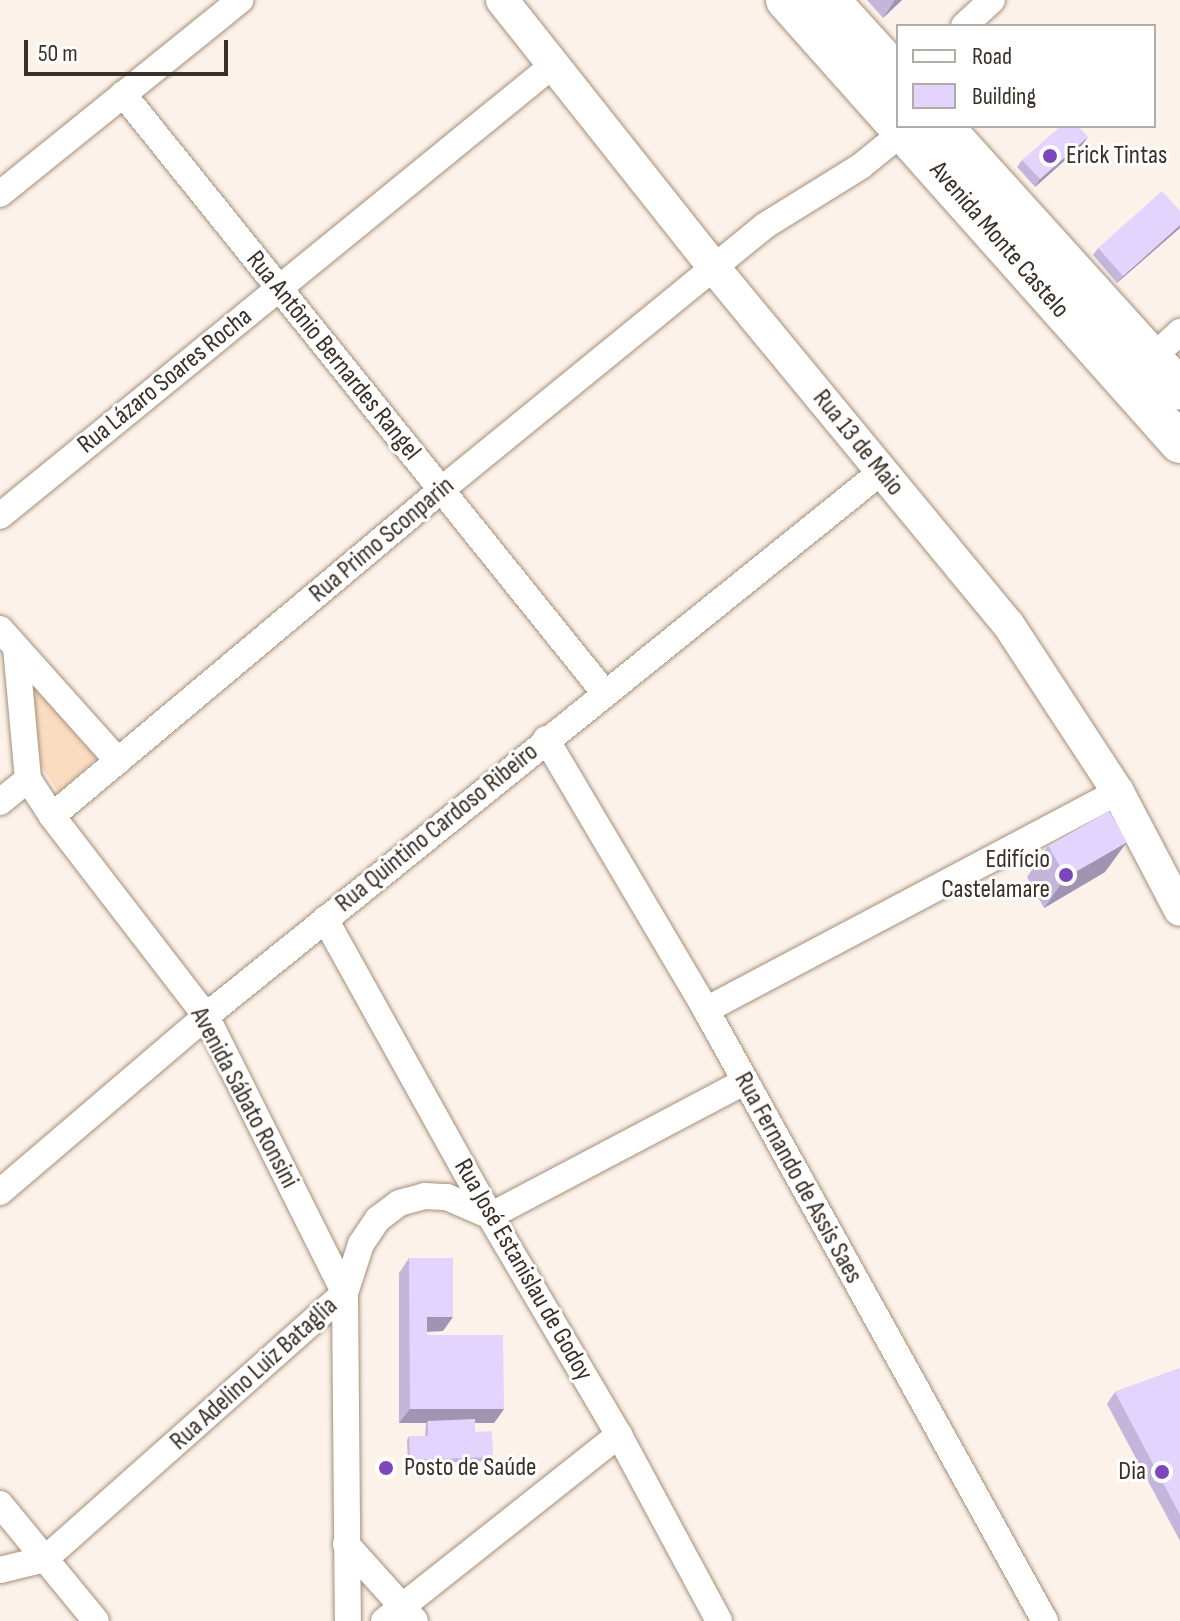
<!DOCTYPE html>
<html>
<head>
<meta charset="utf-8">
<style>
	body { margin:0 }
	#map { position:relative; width:1180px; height:1621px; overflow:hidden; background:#fcf2e9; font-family:"Sofia Sans Condensed",sans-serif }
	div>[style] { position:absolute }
	.green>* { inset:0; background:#fadcc0 }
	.roads { filter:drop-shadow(0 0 2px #a58f7b) drop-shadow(0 0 2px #a58f7b) }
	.minor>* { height:26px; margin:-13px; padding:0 13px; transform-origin:13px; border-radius:13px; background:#fff }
	.tertiary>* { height:32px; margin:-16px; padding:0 16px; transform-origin:16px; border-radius:16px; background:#fff }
	.primary>* { height:40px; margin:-20px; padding:0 20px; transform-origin:20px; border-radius:20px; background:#fff }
	.wall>* { inset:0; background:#c3b6da }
	.shaded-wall>* { inset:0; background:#9f94b2; transform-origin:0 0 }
	.building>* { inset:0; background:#e3d4fe; transform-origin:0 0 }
	.dots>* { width:22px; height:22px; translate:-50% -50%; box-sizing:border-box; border:4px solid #fff; border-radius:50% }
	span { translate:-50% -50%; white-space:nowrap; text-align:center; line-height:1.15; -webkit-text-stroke:6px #fff; paint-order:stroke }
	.poi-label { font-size:26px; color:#393027 }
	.left { translate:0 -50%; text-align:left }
	.right { translate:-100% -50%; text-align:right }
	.street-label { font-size:26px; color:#393027 }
	.legend { position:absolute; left:896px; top:24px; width:260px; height:104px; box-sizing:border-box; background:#fff; border:2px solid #b0aca9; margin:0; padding:10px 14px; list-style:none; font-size:24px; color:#393027 }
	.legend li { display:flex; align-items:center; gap:16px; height:40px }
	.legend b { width:40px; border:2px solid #b0aca9 }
	.scale { position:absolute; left:24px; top:40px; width:204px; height:36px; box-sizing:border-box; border:4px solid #393027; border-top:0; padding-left:10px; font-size:24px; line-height:28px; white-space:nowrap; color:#393027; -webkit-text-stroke:6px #fff; paint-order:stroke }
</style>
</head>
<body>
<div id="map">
	<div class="green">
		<i style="clip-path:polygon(25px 667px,99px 756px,59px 793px,41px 766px)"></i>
	</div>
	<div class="roads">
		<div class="minor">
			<i style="left:964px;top:26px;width:38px;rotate:-43deg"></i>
			<i style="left:123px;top:94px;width:767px;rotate:51.19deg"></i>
			<i style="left:0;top:194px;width:309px;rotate:-38.9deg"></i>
			<i style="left:1142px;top:367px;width:52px;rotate:-42.6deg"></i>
			<i style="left:0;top:516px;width:714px;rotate:-39.2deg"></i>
			<i style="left:0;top:629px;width:177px;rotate:48.2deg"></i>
			<i style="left:16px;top:647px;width:133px;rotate:84.8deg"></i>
			<i style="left:28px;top:779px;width:44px;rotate:57deg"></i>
			<i style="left:52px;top:816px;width:252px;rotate:52.4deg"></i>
			<i style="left:206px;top:1016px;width:310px;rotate:63.4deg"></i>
			<i style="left:345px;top:1293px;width:328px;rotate:89.5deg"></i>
			<i style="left:546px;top:739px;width:315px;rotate:59.4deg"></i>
			<i style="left:706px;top:1010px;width:699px;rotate:60.98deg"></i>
			<i style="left:0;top:802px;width:36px;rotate:-39deg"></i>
			<i style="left:52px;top:816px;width:508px;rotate:-39.96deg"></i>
			<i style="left:441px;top:490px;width:419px;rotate:-39.2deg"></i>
			<i style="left:766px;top:225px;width:112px;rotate:-31.8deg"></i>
			<i style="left:861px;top:166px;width:54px;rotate:-39deg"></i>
			<i style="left:325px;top:919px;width:340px;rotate:60.9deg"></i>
			<i style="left:490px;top:1216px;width:254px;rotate:59.5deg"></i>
			<i style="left:619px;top:1435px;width:211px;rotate:61.7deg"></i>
			<i style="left:706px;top:1010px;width:466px;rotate:-27.9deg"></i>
			<i style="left:0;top:1192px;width:271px;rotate:-40.5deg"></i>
			<i style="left:206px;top:1016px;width:867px;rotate:-38.87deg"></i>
			<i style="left:0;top:1504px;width:151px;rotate:50.6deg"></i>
			<i style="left:346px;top:1544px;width:103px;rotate:48.1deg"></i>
			<i style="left:0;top:1570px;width:46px;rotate:-13.7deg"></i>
			<i style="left:45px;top:1559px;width:401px;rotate:-41.6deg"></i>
			<i style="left:345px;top:1293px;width:52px;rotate:-71.9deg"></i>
			<i style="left:361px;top:1244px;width:30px;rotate:-56deg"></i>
			<i style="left:378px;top:1219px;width:26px;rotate:-37deg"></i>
			<i style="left:399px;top:1203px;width:27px;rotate:-15deg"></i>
			<i style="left:425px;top:1196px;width:22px;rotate:3deg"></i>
			<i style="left:447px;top:1197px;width:47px;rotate:23.8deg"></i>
			<i style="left:490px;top:1216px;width:287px;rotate:-27.8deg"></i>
			<i style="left:384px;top:1621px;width:300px;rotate:-38.4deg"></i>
		</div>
		<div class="tertiary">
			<i style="left:502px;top:0;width:343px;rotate:51.6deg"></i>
			<i style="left:715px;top:269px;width:460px;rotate:50.5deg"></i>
			<i style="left:1008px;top:624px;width:201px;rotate:56.8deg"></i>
			<i style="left:1118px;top:792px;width:133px;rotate:62.3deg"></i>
		</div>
		<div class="primary">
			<i style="left:786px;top:0;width:593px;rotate:48.35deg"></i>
			<i style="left:829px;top:0;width:103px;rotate:47.8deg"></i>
			<i style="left:942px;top:126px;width:355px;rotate:47.9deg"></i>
		</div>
	</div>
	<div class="wall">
		<i style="clip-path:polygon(867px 0,902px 0,883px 18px)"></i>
		<i style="clip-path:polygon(1088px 137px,1082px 145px,1035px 187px,1017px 167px,1022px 160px)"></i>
		<i style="clip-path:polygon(1180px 211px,1117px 283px,1093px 255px,1098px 248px)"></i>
		<i style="clip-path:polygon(1048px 846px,1105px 872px,1044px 908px,1027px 877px)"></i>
		<i style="clip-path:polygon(409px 1258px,443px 1331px,427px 1332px,427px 1335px,504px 1409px,494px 1423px,475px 1423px,475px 1432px,493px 1457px,490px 1461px,408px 1464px,407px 1440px,409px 1436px,425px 1436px,426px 1423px,399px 1423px,399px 1273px)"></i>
		<i style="clip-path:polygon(1180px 1368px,1180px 1541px,1107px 1404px,1115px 1392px)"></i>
	</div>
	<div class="shaded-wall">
		<i style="clip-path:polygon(895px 0,902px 0,883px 18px)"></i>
		<i style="clip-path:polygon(1088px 137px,1082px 145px,1035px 187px,1040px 179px)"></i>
		<i style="clip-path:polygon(1180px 225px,1180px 228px,1117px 283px,1123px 276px)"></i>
		<i style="clip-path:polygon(1127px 842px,1105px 872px,1044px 908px,1066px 877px)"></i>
		<i style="clip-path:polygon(427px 1317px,453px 1317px,443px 1331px,417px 1332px)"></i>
		<i style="clip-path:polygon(410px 1409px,504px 1409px,494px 1423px,428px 1423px,428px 1421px,426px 1423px,399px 1423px)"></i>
		<i style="left:493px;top:1457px;width:5px;height:83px;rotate:127deg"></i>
	</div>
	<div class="building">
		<i style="clip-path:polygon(1061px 126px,1078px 126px,1088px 137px,1040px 179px,1022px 160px)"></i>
		<i style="clip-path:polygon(1162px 191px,1180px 211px,1180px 225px,1123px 276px,1098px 248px)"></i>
		<i style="left:1109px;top:811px;width:36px;height:70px;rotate:60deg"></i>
		<i style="clip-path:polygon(409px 1258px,453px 1258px,453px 1317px,427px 1317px,427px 1335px,503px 1335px,504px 1409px,410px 1409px)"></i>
		<i style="clip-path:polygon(1180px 1368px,1180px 1515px,1115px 1392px)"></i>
		<i style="clip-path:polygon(475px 1419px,475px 1432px,492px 1431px,493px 1457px,410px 1460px,409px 1436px,428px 1436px,428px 1421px)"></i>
	</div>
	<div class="dots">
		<i style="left:1050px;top:156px;background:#7c46bd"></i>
		<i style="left:1066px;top:875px;background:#7c46bd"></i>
		<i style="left:386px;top:1468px;background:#7c46bd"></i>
		<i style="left:1162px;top:1472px;background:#7c46bd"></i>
	</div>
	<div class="poi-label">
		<span class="left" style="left:1066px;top:156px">Erick Tintas</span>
		<span class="right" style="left:1050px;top:875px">Edifício<br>Castelamare</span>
		<span class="left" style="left:404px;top:1468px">Posto de Saúde</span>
		<span class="right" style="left:1146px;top:1472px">Dia</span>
	</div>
	<div class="street-label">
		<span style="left:999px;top:240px;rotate:49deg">Avenida Monte Castelo</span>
		<span style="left:333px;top:356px;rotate:51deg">Rua Antônio Bernardes Rangel</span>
		<span style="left:165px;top:381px;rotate:-39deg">Rua Lázaro Soares Rocha</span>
		<span style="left:858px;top:443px;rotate:51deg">Rua 13 de Maio</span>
		<span style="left:382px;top:540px;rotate:-40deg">Rua Primo Sconparin</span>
		<span style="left:437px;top:828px;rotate:-39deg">Rua Quintino Cardoso Ribeiro</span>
		<span style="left:244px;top:1098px;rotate:62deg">Avenida Sábato Ronsini</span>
		<span style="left:798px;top:1178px;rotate:61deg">Rua Fernando de Assis Saes</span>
		<span style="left:523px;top:1270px;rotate:60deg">Rua José Estanislau de Godoy</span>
		<span style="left:254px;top:1374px;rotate:-42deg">Rua Adelino Luiz Bataglia</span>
	</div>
	<ul class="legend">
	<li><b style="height:10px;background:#fff"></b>Road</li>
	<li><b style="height:22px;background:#e3d4fe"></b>Building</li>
	</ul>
	<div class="scale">50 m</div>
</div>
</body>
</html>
